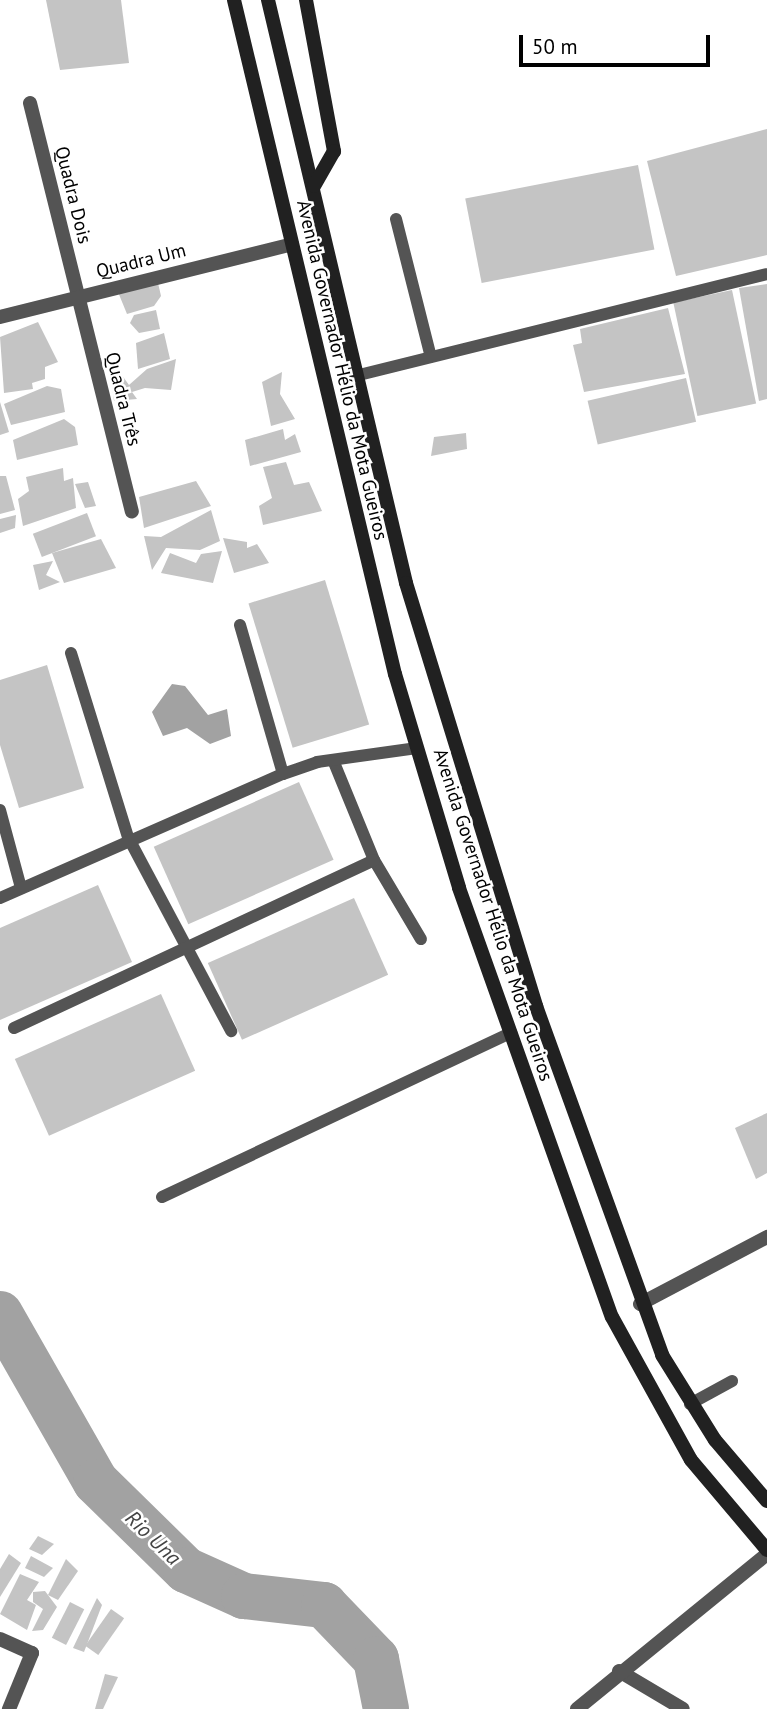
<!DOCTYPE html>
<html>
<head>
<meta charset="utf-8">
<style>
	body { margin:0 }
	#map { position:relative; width:767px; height:1709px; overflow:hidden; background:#fff; font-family:"PT Sans",sans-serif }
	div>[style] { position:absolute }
	.water>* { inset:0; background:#a2a2a2 }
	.river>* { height:46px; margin:-23px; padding:0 23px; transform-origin:23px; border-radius:23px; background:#a2a2a2 }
	.building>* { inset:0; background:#c4c4c4; transform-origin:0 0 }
	.lane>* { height:12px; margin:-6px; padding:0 6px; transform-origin:6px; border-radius:6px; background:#545454 }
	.street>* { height:14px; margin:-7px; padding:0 7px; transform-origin:7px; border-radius:7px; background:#545454 }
	.secondary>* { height:14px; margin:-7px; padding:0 7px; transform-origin:7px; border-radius:7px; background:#212121 }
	span { translate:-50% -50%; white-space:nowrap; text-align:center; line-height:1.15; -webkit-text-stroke:5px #fff; paint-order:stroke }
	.street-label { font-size:19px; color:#000 }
	.water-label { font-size:21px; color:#434343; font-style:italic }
	.scale { position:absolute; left:519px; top:35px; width:191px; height:32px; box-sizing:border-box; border:4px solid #000; border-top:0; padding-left:9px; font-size:21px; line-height:24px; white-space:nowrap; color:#000; -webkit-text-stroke:5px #fff; paint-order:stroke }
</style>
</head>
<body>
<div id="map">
	<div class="water">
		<i style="clip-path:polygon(172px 684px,185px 686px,208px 715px,227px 709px,231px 736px,210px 744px,187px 728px,163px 736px,152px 712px)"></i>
	</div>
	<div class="river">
		<i style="left:0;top:1314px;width:193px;rotate:60.3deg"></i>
		<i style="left:96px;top:1482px;width:126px;rotate:44.4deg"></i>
		<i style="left:186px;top:1570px;width:64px;rotate:24.1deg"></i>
		<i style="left:244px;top:1596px;width:81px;rotate:6.4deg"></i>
		<i style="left:324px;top:1605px;width:75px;rotate:46.1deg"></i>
		<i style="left:376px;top:1659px;width:51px;rotate:78.7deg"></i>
	</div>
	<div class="building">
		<i style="clip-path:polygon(46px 0,121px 0,129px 63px,60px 70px)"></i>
		<i style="clip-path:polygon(767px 129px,767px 255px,676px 276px,647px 161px)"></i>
		<i style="left:638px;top:165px;width:86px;height:176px;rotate:79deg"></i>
		<i style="clip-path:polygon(158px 283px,161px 296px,154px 306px,127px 314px,118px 292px)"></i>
		<i style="clip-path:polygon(767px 284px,767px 399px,759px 401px,739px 288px)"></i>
		<i style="left:732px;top:290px;width:116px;height:60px;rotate:78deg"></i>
		<i style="clip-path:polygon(668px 308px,685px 374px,584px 392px,573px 345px,582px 343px,580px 329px)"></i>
		<i style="clip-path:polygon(156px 310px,160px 329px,139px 333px,130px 323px,134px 315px)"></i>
		<i style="clip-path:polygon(38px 322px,58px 362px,45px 367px,45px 379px,32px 383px,33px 389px,4px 393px,0 337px)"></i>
		<i style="clip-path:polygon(164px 333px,170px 359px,138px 369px,136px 343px)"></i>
		<i style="clip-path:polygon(176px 359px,171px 390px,145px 388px,132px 392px,137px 399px,114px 401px,111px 379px,121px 374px,129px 385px,147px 369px)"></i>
		<i style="clip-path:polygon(282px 372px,280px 394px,295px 419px,271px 426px,262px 382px)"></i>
		<i style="left:686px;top:378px;width:45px;height:101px;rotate:77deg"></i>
		<i style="clip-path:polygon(47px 386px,61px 389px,65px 412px,11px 425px,4px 404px)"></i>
		<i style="clip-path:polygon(0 402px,9px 432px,0 435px)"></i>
		<i style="clip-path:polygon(64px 419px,75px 427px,78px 445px,17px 460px,13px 440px)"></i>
		<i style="clip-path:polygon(283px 429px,285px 440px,295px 434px,301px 452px,250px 466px,245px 440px)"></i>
		<i style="clip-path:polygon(466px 433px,467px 449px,431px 456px,434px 437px)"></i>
		<i style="clip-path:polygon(286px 462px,294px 485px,309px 482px,322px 511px,263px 525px,259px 506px,272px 498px,263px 467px)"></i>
		<i style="clip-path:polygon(63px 468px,64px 481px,73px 478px,76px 508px,23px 526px,18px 499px,29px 491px,26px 477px)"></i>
		<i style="clip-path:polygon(0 476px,6px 476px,15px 510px,0 514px)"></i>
		<i style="clip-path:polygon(196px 481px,211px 506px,144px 528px,139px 497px)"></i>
		<i style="clip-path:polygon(88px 482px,96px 506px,85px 508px,75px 484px)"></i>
		<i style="clip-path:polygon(211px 510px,220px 541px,200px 550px,166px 548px,152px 570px,144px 536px,161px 537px)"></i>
		<i style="left:87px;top:513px;width:25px;height:58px;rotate:69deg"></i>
		<i style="clip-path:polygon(16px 515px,15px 528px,0 533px,0 519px)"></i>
		<i style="clip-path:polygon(223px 538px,247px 542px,247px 548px,257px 544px,269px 563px,234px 573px)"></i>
		<i style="clip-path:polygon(101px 539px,116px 568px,64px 583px,52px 553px)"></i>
		<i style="clip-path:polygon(222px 551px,213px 583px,161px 573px,170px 553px,196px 563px,201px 554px)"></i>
		<i style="clip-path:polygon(53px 561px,46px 575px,60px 582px,39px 590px,33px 565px)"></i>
		<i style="left:325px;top:580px;width:151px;height:80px;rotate:73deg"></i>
		<i style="clip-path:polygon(47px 665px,84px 788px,19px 808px,0 745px,0 680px)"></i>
		<i style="left:299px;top:782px;width:85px;height:159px;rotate:66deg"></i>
		<i style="clip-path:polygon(98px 885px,132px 962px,0 1020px,0 928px)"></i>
		<i style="left:354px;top:898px;width:84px;height:160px;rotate:66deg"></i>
		<i style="left:161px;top:994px;width:84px;height:160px;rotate:66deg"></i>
		<i style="clip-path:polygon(767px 1113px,767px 1173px,756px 1179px,735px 1128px)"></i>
		<i style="clip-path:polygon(38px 1536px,54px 1544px,42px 1555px,29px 1549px)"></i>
		<i style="clip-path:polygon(9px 1554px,21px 1563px,0 1597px,0 1569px)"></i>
		<i style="clip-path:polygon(31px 1556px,53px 1568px,44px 1577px,25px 1568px)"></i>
		<i style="clip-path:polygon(66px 1559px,78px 1571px,58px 1600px,48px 1595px)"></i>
		<i style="clip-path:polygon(20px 1574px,39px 1582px,27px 1600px,36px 1605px,27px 1630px,0 1614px)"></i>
		<i style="clip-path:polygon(45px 1591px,57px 1607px,43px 1630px,32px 1631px,43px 1609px,33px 1602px,33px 1592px)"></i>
		<i style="clip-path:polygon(97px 1598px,102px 1605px,84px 1652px,73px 1648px)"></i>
		<i style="left:70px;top:1602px;width:16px;height:40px;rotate:27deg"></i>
		<i style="left:111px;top:1609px;width:16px;height:45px;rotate:35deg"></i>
		<i style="clip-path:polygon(105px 1674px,118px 1677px,103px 1709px,95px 1709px)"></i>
	</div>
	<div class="lane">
		<i style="left:396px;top:219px;width:142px;rotate:75.8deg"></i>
		<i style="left:355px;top:376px;width:424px;rotate:-13.9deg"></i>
		<i style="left:240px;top:625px;width:155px;rotate:73.9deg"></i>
		<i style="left:71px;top:653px;width:193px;rotate:72.8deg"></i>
		<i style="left:128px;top:837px;width:220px;rotate:62deg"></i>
		<i style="left:333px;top:760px;width:108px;rotate:67.7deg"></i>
		<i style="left:374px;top:860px;width:92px;rotate:59.3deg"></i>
		<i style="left:0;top:810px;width:81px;rotate:74.9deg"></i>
		<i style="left:0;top:898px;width:309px;rotate:-23.7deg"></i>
		<i style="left:283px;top:774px;width:36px;rotate:-19deg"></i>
		<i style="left:317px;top:762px;width:101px;rotate:-8deg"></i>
		<i style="left:14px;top:1028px;width:397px;rotate:-25deg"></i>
		<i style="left:162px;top:1197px;width:386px;rotate:-25.2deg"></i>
		<i style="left:690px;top:1404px;width:48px;rotate:-28.7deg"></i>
	</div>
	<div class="street">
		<i style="left:30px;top:103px;width:421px;rotate:76deg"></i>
		<i style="left:0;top:317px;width:301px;rotate:-14deg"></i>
		<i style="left:640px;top:1304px;width:144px;rotate:-27.8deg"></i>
		<i style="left:0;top:1639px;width:35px;rotate:24deg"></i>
		<i style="left:32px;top:1653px;width:61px;rotate:112.3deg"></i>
		<i style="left:619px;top:1671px;width:74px;rotate:30.7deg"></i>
		<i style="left:577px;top:1709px;width:245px;rotate:-39.2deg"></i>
	</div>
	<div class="secondary">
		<i style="left:234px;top:0;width:693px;rotate:76.57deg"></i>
		<i style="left:395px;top:674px;width:223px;rotate:73.3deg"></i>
		<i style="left:459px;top:888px;width:455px;rotate:70.4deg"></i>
		<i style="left:612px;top:1317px;width:163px;rotate:61.1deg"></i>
		<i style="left:691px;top:1460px;width:118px;rotate:49.8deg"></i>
		<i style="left:268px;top:0;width:599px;rotate:76.68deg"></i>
		<i style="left:406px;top:583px;width:443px;rotate:72.9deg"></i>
		<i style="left:536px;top:1006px;width:371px;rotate:70.1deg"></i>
		<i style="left:662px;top:1355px;width:100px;rotate:58.1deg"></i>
		<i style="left:715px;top:1440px;width:80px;rotate:49.6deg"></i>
		<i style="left:306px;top:0;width:154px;rotate:79.5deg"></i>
		<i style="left:334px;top:151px;width:40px;rotate:119.7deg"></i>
	</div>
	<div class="street-label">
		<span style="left:73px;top:195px;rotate:76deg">Quadra Dois</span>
		<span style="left:141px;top:261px;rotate:-14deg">Quadra Um</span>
		<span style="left:342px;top:370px;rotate:77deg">Avenida Governador Hélio da Mota Gueiros</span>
		<span style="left:123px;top:399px;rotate:76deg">Quadra Três</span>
		<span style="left:493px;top:915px;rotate:72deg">Avenida Governador Hélio da Mota Gueiros</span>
	</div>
	<div class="water-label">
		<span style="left:153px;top:1538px;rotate:44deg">Rio Una</span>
	</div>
	<div class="scale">50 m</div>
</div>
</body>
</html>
